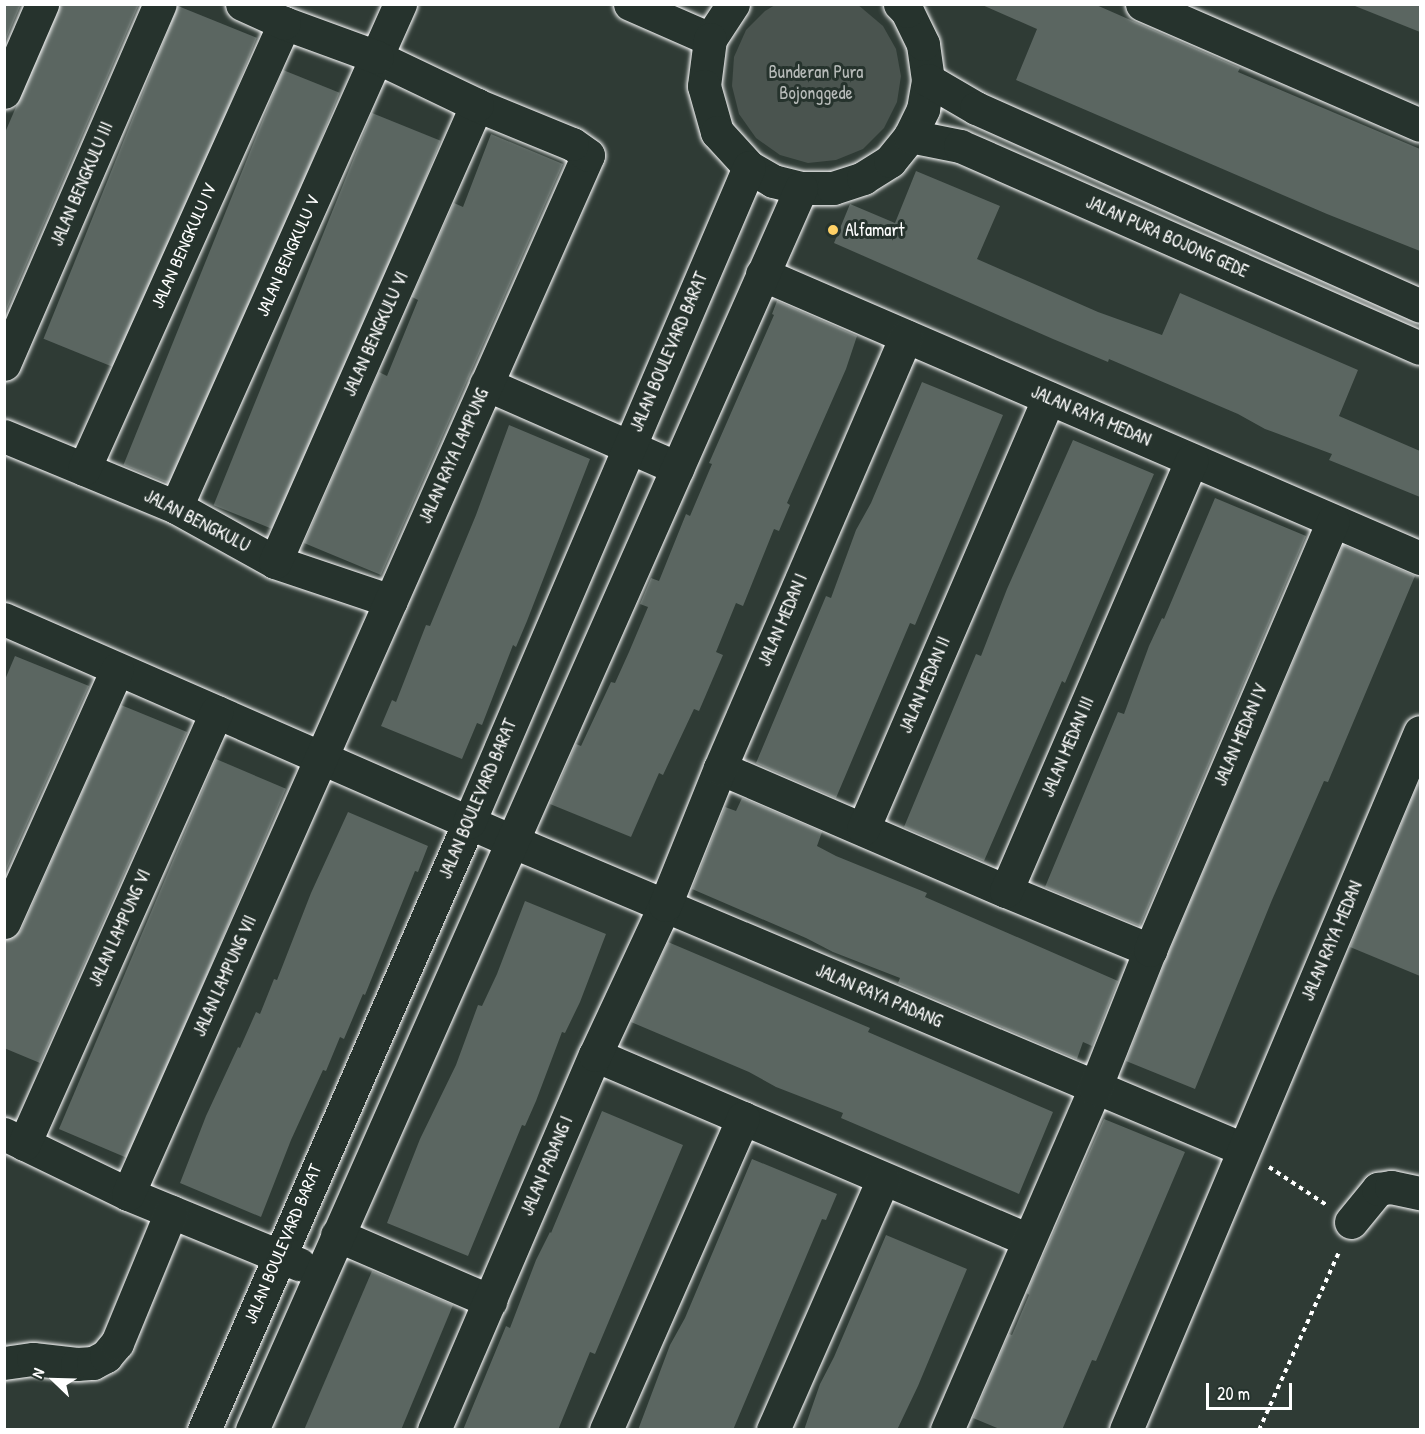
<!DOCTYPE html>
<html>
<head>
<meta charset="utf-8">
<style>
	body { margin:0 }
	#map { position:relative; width:1425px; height:1434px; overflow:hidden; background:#2f3b35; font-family:"Patrick Hand",sans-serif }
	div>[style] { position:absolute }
	.green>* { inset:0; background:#4a544f }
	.building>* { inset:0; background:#5b6661; transform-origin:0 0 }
	.path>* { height:4px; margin-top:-2px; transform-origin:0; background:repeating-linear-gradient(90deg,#fff 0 4.5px,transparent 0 9px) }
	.roads { filter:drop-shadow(0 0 2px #fff) drop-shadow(0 0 2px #fff) }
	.minor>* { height:33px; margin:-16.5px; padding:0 16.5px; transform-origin:16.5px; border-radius:16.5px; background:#26332d }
	.dots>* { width:16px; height:16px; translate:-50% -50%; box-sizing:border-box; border:3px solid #26332d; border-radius:50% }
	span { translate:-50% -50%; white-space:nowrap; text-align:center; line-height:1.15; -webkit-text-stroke:6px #26332d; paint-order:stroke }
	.park-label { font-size:18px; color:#b7bbb9 }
	.street-label { font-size:18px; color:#fff }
	.poi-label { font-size:18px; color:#fff }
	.left { translate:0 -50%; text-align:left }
	.frame { position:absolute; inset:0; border:6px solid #fff; pointer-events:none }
	.north { position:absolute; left:24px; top:1350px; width:60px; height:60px; -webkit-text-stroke:4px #26332d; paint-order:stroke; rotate:293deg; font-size:16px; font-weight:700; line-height:24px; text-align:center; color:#fff }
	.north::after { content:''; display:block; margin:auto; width:21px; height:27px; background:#fff; clip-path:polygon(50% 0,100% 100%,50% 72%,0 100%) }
	.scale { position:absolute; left:1206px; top:1383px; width:86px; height:27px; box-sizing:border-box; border:3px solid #fff; border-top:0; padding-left:8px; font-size:18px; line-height:21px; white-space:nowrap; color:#fff; -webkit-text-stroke:4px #26332d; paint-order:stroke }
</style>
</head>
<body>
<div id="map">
	<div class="green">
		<i style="clip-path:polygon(857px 4px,883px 26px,896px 49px,901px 76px,897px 102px,884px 128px,863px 149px,836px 160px,808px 163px,780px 155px,756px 138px,739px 114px,732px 86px,734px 57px,746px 30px,765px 11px,775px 5px)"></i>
	</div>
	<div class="building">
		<i style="clip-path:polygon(4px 4px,21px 4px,4px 44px)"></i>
		<i style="clip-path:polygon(60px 4px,139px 4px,4px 316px,4px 135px)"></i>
		<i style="clip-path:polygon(980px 4px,1094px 4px,1240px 68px,1238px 72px,1420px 149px,1420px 251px,1327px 214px,1016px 80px,1037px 29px)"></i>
		<i style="clip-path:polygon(1356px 4px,1420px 4px,1420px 32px,1355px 6px)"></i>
		<i style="left:178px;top:6px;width:85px;height:359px;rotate:22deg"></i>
		<i style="left:283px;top:70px;width:61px;height:426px;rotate:22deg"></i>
		<i style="left:372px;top:113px;width:74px;height:423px;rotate:22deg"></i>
		<i style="clip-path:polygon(491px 134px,563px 164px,381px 575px,304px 543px,379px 372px,387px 376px,418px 300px,412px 297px,454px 203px,463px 207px)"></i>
		<i style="clip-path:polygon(916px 171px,1000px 206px,977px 259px,1098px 312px,1162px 335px,1180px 293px,1358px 370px,1339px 416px,1420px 451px,1420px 497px,1329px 460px,1332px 454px,1265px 429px,1238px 414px,1109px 359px,1108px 362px,1053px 339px,834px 243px,850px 204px,895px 223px)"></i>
		<i style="clip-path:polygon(777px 301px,857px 336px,846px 369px,787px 503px,790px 505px,779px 531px,774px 529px,743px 606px,736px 603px,716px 652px,723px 655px,699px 711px,694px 709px,663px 775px,659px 773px,631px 837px,550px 804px,576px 744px,581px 746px,611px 682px,615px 683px,629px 652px,648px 607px,640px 604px,651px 578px,659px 581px,686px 514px,690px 516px,712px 464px,709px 463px,774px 315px,772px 314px)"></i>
		<i style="clip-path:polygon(922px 382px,1003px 415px,915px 625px,910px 623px,836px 798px,756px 763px,826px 596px,831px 598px,856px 530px,871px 503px)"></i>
		<i style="clip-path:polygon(509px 425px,590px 459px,527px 621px,516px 647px,513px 645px,482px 725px,477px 723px,462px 759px,381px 726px,392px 700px,396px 702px,426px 625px,430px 626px,476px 515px)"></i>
		<i style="clip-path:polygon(1073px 440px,1154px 474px,1065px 683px,1062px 681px,984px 861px,904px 827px,976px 654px,981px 656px,1007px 589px)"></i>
		<i style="clip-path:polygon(1215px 498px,1306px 536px,1140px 926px,1045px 887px,1118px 712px,1124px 714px,1149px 646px,1162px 618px,1164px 619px)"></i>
		<i style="clip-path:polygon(1343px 545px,1415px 576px,1328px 782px,1324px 781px,1272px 900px,1195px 1089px,1126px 1061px,1167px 957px)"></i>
		<i style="clip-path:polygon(15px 656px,89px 686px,4px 875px,4px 682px)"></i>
		<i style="clip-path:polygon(121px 705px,187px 732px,40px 1063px,4px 1048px,4px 940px,14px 937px,21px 930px)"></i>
		<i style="left:216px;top:759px;width:76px;height:402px;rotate:23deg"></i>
		<i style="clip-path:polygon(1420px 779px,1420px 976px,1350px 947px)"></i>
		<i style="clip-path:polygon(742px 798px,822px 832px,817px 846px,836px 856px,927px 893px,925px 897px,1118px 981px,1092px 1046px,1083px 1042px,1077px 1059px,898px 983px,900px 978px,833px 952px,806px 938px,692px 889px,725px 807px,736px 811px)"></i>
		<i style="clip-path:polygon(348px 812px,428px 846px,418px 872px,415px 871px,365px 995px,363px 994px,344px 1039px,340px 1037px,326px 1071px,323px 1070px,291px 1140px,261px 1217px,180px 1183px,206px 1116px,238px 1047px,240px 1048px,256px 1012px,260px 1014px,274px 979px,277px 980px,311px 893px)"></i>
		<i style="clip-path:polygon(525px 901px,606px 934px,580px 1002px,565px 1033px,562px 1032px,536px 1101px,525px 1126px,522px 1125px,468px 1256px,387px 1223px,420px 1139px,456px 1065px,478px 1005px,482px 1006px,497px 974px)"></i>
		<i style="clip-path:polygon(668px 942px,870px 1028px,868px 1032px,1053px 1112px,1019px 1194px,841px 1118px,843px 1113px,776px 1087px,749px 1072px,631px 1022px)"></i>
		<i style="clip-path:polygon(602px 1111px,683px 1145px,595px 1354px,590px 1352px,558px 1430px,463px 1430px,506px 1326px,510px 1328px,536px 1260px,550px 1232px,551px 1233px)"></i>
		<i style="clip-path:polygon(1104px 1119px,1185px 1152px,1096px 1361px,1092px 1360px,1062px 1430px,1002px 1430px,973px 1418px,1009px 1334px,1012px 1335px,1029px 1295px,1027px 1293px,1028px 1290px)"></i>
		<i style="clip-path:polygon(752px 1159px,837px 1194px,826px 1220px,822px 1219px,733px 1430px,638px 1430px,670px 1345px,685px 1318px)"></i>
		<i style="clip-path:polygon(886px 1235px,967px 1269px,918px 1386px,897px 1430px,804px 1430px,820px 1384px,834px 1357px)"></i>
		<i style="clip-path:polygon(372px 1271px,453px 1305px,401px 1430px,304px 1430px)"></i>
	</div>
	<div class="path">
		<i style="left:1269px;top:1167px;width:71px;rotate:33.5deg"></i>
		<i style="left:1259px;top:1430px;width:197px;rotate:-65.8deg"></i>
	</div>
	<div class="roads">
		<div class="minor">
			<i style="left:630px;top:4px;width:87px;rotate:23.6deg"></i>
			<i style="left:733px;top:4px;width:42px;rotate:123.3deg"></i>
			<i style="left:710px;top:39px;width:47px;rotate:97.3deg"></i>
			<i style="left:704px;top:86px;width:48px;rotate:74.2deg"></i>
			<i style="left:717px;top:132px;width:47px;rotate:47.6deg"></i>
			<i style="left:749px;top:167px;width:28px;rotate:30deg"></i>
			<i style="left:773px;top:181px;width:29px;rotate:14deg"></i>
			<i style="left:801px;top:188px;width:32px"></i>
			<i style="left:833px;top:188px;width:32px;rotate:-18deg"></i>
			<i style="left:863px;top:178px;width:32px;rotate:-32deg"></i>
			<i style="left:890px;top:161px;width:32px;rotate:-51deg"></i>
			<i style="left:910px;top:136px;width:30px;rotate:-64deg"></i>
			<i style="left:923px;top:109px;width:29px;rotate:-80deg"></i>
			<i style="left:928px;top:80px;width:36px;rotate:-98deg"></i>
			<i style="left:923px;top:44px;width:37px;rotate:-116deg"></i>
			<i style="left:907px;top:11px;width:10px;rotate:-135deg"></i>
			<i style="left:1142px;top:4px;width:303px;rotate:23.5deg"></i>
			<i style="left:928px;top:80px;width:56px;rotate:30.3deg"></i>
			<i style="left:976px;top:108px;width:486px;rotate:24deg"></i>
			<i style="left:4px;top:92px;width:96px;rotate:-66.6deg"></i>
			<i style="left:910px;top:136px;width:51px;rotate:11.3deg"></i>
			<i style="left:960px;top:146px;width:502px;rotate:23.71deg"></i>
			<i style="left:762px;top:274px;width:717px;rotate:23.35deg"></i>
			<i style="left:4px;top:364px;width:392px;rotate:-66.6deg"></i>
			<i style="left:486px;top:384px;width:209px;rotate:23.7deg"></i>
			<i style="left:4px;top:436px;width:186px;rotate:22.4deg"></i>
			<i style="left:176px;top:507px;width:113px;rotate:29.1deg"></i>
			<i style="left:275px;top:562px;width:122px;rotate:18.6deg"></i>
			<i style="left:84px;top:469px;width:489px;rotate:-65.8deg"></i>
			<i style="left:176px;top:507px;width:551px;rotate:-66deg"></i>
			<i style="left:275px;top:562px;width:500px;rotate:-66.2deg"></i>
			<i style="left:4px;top:619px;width:557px;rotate:23.62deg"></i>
			<i style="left:514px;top:842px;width:791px;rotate:22.84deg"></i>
			<i style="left:720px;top:768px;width:311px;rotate:23.3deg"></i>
			<i style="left:1006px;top:891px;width:156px;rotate:22.3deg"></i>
			<i style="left:863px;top:829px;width:469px;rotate:-66.7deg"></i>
			<i style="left:1006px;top:891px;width:469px;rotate:-66.7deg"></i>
			<i style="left:4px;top:922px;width:277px;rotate:-65.9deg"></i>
			<i style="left:595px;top:1055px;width:470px;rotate:23.1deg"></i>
			<i style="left:4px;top:1134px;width:138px;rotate:25.8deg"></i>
			<i style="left:128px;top:1194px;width:185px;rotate:22.3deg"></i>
			<i style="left:24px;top:1144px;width:473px;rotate:-66deg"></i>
			<i style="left:128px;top:1194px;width:1136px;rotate:-66.12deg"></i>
			<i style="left:588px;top:155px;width:19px;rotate:-145deg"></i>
			<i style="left:572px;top:144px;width:103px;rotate:-157.7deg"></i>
			<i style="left:477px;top:105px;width:111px;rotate:-154.4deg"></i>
			<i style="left:377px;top:57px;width:99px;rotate:-159.9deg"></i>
			<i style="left:284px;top:23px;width:46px;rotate:-155.7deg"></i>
			<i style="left:1351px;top:1222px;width:43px;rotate:-50.7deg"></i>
			<i style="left:1378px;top:1189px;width:13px;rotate:-9deg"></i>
			<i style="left:1391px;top:1187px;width:30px;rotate:12deg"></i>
			<i style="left:337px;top:1235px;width:167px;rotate:23.3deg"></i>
			<i style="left:4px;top:1363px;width:29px;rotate:-8deg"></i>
			<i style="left:33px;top:1359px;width:44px;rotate:6.5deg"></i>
			<i style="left:77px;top:1364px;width:16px;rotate:-4deg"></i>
			<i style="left:93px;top:1363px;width:15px;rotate:-28deg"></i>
			<i style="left:106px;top:1356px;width:17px;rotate:-50deg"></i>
			<i style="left:117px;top:1343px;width:142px;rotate:-67.6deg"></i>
			<i style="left:204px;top:1430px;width:663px;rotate:-66.45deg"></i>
			<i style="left:469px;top:822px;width:712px;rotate:-66.85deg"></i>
			<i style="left:252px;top:1430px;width:1358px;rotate:-66.15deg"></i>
			<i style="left:434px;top:1430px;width:408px;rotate:-66.8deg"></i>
			<i style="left:595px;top:1055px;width:166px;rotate:-65deg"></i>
			<i style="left:665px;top:905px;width:148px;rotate:-68.1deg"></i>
			<i style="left:720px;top:768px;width:470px;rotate:-66.7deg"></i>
			<i style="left:606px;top:1430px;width:341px;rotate:-66.3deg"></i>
			<i style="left:773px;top:1430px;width:274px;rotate:-66.3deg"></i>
			<i style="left:947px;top:1430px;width:373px;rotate:-66.6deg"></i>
			<i style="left:1095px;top:1088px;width:149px;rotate:-68.3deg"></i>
			<i style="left:1150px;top:950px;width:466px;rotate:-66.9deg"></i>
			<i style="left:1126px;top:1430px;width:757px;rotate:-67.16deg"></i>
		</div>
	</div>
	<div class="dots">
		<i style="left:833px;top:230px;background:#ffd166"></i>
	</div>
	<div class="park-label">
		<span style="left:816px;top:83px">Bunderan Pura<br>Bojonggede</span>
	</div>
	<div class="street-label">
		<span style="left:82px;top:184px;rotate:-67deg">JALAN BENGKULU III</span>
		<span style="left:1167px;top:237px;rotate:24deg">JALAN PURA BOJONG GEDE</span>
		<span style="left:184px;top:246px;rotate:-66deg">JALAN BENGKULU IV</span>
		<span style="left:288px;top:256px;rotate:-66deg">JALAN BENGKULU V</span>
		<span style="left:376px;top:334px;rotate:-66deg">JALAN BENGKULU VI</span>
		<span style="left:669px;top:352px;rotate:-67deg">JALAN BOULEVARD BARAT</span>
		<span style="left:1091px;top:416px;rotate:23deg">JALAN RAYA MEDAN</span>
		<span style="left:454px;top:456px;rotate:-66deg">JALAN RAYA LAMPUNG</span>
		<span style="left:197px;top:521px;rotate:27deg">JALAN BENGKULU</span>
		<span style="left:783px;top:620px;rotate:-67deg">JALAN MEDAN I</span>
		<span style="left:925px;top:685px;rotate:-67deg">JALAN MEDAN II</span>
		<span style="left:1241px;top:735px;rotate:-67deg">JALAN MEDAN IV</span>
		<span style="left:1068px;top:747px;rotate:-67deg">JALAN MEDAN III</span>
		<span style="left:478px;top:799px;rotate:-67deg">JALAN BOULEVARD BARAT</span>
		<span style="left:120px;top:928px;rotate:-66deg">JALAN LAMPUNG VI</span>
		<span style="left:1332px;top:941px;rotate:-67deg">JALAN RAYA MEDAN</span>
		<span style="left:225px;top:976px;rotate:-66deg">JALAN LAMPUNG VII</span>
		<span style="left:879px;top:996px;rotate:23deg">JALAN RAYA PADANG</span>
		<span style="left:547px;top:1166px;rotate:-67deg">JALAN PADANG I</span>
		<span style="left:283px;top:1244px;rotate:-67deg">JALAN BOULEVARD BARAT</span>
	</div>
	<div class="poi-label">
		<span class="left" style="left:845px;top:230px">Alfamart</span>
	</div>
	<div class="frame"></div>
	<div class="north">N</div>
	<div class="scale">20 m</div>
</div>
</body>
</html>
